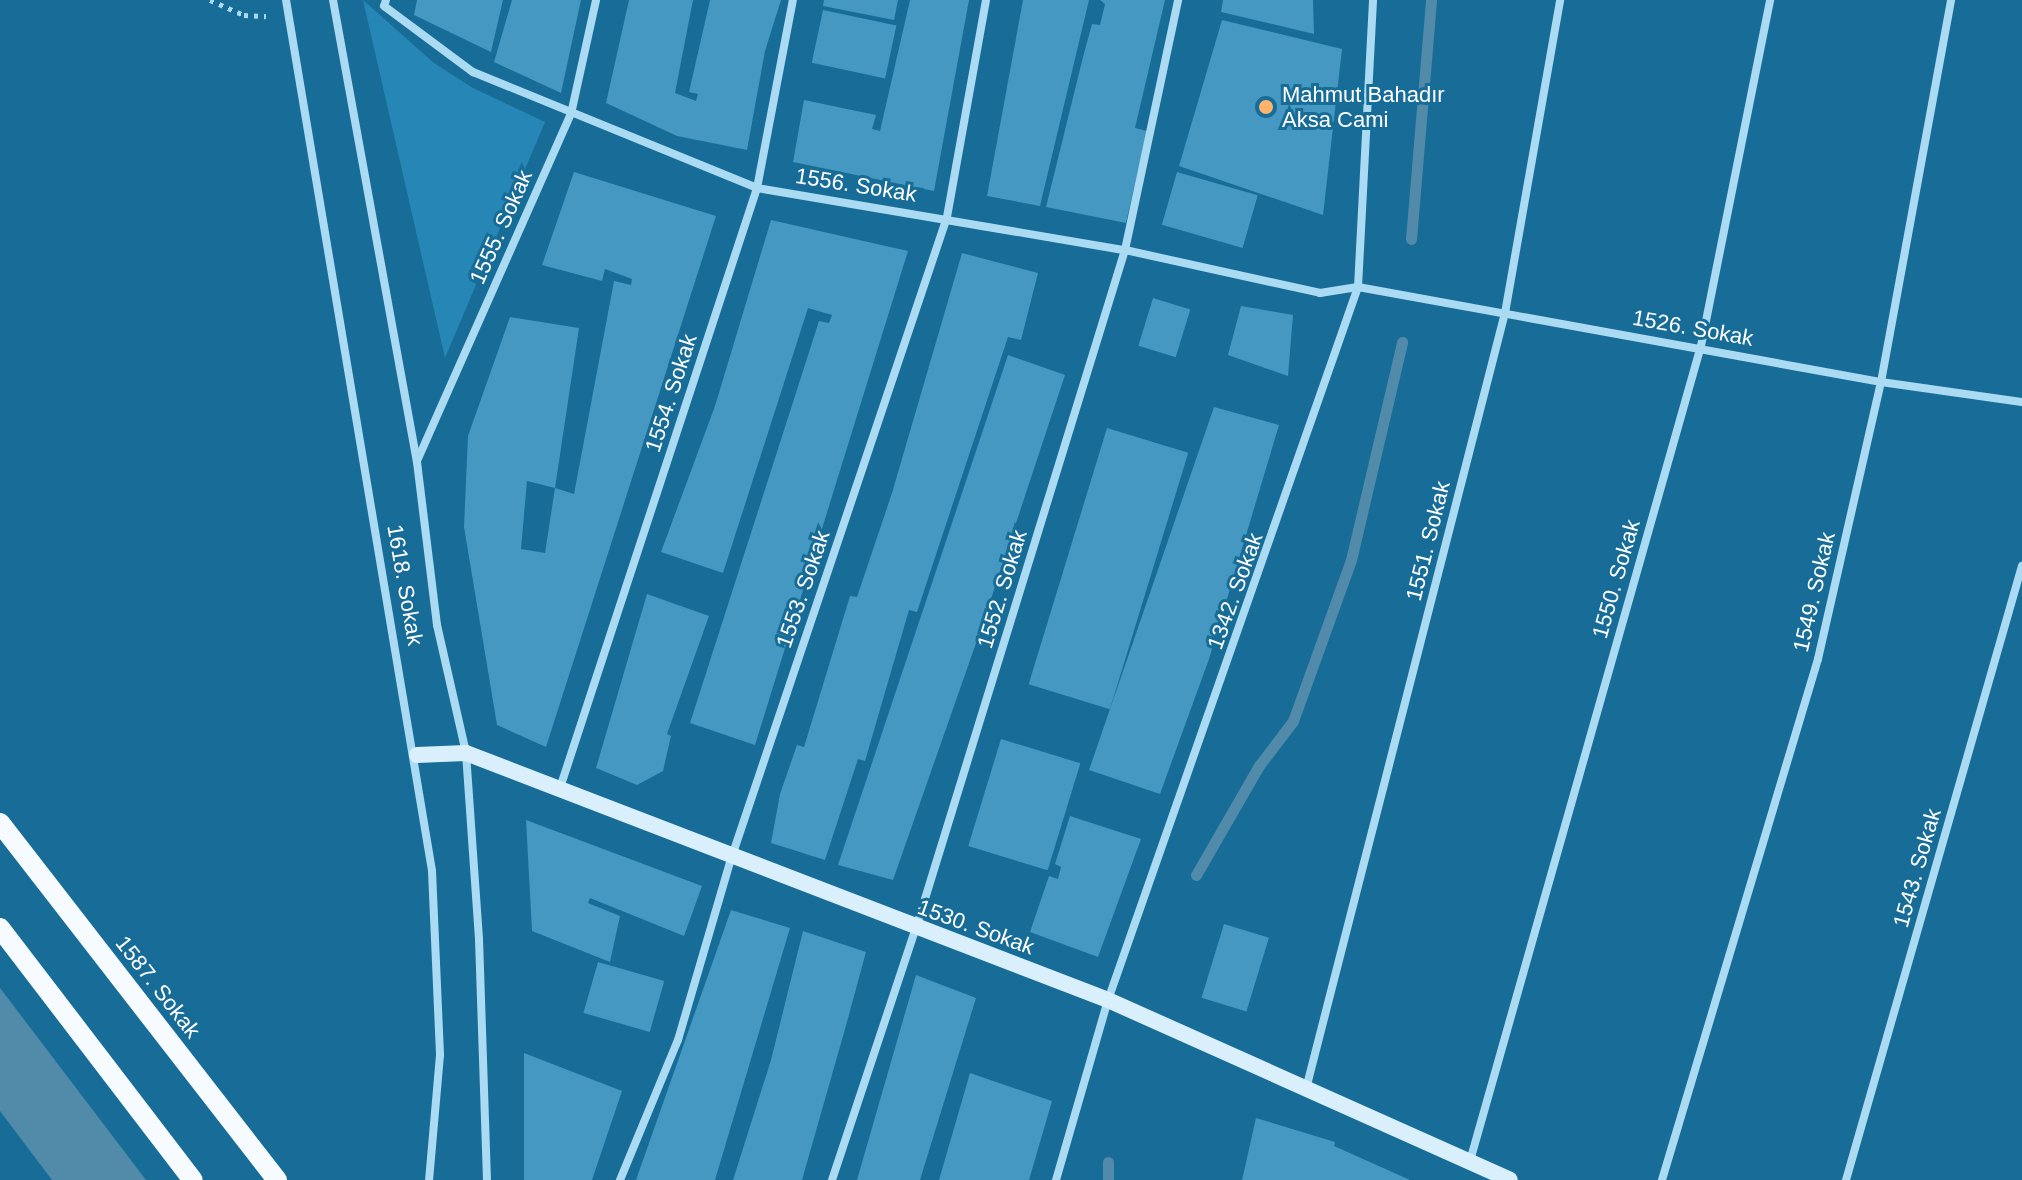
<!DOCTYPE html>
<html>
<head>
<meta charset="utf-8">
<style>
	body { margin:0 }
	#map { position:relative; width:2022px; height:1180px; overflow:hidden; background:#176c98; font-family:Arial,sans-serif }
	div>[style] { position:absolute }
	.green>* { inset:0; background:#2686b5 }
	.water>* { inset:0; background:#518ba9 }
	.stream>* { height:11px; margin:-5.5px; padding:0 5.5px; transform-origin:5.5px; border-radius:5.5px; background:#518ba9 }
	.building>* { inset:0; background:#4498c1; transform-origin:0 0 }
	.path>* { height:5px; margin-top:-2.5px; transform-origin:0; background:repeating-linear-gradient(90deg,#aadbf2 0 4px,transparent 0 10px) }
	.street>* { height:8px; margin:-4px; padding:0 4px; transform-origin:4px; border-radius:4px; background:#aadbf2 }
	.secondary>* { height:16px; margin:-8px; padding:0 8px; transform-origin:8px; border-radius:8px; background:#d9f0fc }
	.primary>* { height:20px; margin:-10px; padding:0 10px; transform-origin:10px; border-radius:10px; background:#f5fbff }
	.dots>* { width:22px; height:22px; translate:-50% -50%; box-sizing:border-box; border:4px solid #176c98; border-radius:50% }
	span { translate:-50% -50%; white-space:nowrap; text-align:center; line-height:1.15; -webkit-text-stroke:6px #176c98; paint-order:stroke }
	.poi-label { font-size:22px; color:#fff }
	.left { translate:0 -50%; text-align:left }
	.street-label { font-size:22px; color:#fff }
</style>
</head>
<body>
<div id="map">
	<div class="green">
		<i style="clip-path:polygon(363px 0,434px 63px,473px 88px,545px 122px,445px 358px)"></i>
	</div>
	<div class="water">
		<i style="clip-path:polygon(0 988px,146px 1180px,52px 1180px,0 1111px)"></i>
	</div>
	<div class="stream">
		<i style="left:1411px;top:239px;width:240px;rotate:-85.2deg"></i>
		<i style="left:1196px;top:875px;width:125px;rotate:-60.1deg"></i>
		<i style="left:1258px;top:767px;width:58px;rotate:-52.7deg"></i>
		<i style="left:1293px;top:721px;width:171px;rotate:-70.2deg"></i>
		<i style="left:1351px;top:560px;width:224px;rotate:-76.8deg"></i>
		<i style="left:1108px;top:1180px;width:18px;rotate:-90deg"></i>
	</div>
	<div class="building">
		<i style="clip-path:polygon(417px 0,503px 0,491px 52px,414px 15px)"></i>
		<i style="clip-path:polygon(512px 0,581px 0,561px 93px,494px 62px)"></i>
		<i style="clip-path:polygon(629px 0,693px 0,675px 93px,696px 101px,698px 94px,689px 92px,710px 0,781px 0,765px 51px,747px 150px,677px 136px,606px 103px)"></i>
		<i style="clip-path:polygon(824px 0,898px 0,894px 20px,823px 6px)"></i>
		<i style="clip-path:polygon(910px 0,969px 0,934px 191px,793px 162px,804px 100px,876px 115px,872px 129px,880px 131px)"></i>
		<i style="clip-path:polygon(1023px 0,1089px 0,1040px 206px,987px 196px)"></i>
		<i style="clip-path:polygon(1100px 0,1165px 0,1135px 128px,1147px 131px,1126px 223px,1046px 207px,1083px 57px,1092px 24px,1100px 25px,1105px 4px)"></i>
		<i style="clip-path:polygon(1223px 0,1313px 0,1314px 34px,1221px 12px)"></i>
		<i style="left:823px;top:10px;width:75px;height:54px;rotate:12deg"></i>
		<i style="clip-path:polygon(1222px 20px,1342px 49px,1323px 215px,1179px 166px)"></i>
		<i style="clip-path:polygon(574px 172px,716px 216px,546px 747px,497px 725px,464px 527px,468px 436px,510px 317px,579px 328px,555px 488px,527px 481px,521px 549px,545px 553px,555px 488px,574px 494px,614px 281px,631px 285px,632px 279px,605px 269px,602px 281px,542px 265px)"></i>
		<i style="left:1177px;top:172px;width:84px;height:55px;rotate:16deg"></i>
		<i style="clip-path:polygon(771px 220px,908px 251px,755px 745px,690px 723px,819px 321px,829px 323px,832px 315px,808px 308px,723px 573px,661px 552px,715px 406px)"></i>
		<i style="clip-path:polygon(962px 253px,1038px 273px,1021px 340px,1008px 337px,917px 612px,909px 610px,865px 761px,858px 759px,825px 860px,771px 843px,780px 794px,797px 745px,804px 747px,850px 596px,857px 597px,892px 493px)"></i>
		<i style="left:1153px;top:298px;width:39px;height:50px;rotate:17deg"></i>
		<i style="clip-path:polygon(1241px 306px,1293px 315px,1288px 376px,1228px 355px)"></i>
		<i style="clip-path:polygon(1008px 355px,1065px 375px,981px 629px,893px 880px,838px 865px)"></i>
		<i style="clip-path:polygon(1214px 407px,1279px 425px,1209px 659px,1160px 794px,1089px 770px)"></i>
		<i style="left:1107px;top:428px;width:85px;height:268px;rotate:17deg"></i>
		<i style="clip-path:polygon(647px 594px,709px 616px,667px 734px,671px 736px,663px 771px,637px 785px,596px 768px)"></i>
		<i style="left:1001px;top:739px;width:83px;height:112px;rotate:17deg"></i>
		<i style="clip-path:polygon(1070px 816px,1141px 839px,1098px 957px,1030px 932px,1049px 876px,1058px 879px,1061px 867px,1055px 864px)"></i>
		<i style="clip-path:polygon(526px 820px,702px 886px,684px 936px,590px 898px,588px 903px,620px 916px,610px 962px,532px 931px)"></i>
		<i style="clip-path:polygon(731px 910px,790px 928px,715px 1180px,636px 1180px)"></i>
		<i style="left:1224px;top:924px;width:47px;height:77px;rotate:17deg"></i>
		<i style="clip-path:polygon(803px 931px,866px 952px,847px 1022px,802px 1180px,733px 1180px,771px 1060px)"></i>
		<i style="left:598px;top:962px;width:69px;height:53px;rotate:16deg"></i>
		<i style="clip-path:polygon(916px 975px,976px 998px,920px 1180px,857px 1180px)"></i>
		<i style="clip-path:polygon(524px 1053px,622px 1091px,592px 1180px,524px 1180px)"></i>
		<i style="clip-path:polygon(970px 1073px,1052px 1101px,1029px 1180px,939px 1180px)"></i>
		<i style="clip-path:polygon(1256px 1118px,1335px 1142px,1334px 1146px,1410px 1180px,1242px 1180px)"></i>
	</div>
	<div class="path">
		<i style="left:210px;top:0;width:37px;rotate:24deg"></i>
		<i style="left:244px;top:15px;width:22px;rotate:3deg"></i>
	</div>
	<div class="street">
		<i style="left:286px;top:0;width:883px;rotate:80.48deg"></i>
		<i style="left:432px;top:871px;width:184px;rotate:87.5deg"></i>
		<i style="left:440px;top:1055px;width:125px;rotate:95deg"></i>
		<i style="left:333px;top:0;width:470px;rotate:79.7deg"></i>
		<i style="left:417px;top:462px;width:164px;rotate:83deg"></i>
		<i style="left:437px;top:625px;width:131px;rotate:77.2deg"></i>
		<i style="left:466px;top:753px;width:186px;rotate:86deg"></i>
		<i style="left:479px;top:939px;width:241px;rotate:88.1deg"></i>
		<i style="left:386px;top:0;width:6px;rotate:108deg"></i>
		<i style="left:384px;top:6px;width:111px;rotate:36.6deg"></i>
		<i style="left:473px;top:72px;width:307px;rotate:22.2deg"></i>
		<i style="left:757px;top:188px;width:373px;rotate:9.6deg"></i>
		<i style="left:1125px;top:250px;width:200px;rotate:12.4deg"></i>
		<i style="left:1320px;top:293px;width:38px;rotate:-9deg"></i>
		<i style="left:1358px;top:287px;width:532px;rotate:10.3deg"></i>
		<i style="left:1881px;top:382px;width:142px;rotate:8.1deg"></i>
		<i style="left:417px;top:461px;width:380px;rotate:-66.1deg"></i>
		<i style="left:571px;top:114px;width:117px;rotate:-77.6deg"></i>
		<i style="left:559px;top:791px;width:635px;rotate:-71.82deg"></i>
		<i style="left:757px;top:188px;width:191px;rotate:-79.2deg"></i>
		<i style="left:1307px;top:1085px;width:797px;rotate:-75.62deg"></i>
		<i style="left:1505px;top:313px;width:318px;rotate:-80deg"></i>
		<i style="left:1470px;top:1161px;width:847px;rotate:-74.18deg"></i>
		<i style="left:1701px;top:346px;width:353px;rotate:-78.7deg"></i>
		<i style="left:620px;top:1180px;width:152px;rotate:-67.5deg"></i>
		<i style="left:678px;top:1040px;width:189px;rotate:-73.7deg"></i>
		<i style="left:731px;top:859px;width:677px;rotate:-71.4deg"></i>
		<i style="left:947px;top:217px;width:220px;rotate:-79.8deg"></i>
		<i style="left:832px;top:1180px;width:266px;rotate:-71.6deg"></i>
		<i style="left:916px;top:928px;width:709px;rotate:-72.87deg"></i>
		<i style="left:1125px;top:250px;width:256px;rotate:-78deg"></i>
		<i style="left:1056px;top:1180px;width:187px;rotate:-73.9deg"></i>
		<i style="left:1108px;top:1000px;width:756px;rotate:-70.68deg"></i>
		<i style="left:1358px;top:287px;width:287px;rotate:-87deg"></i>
		<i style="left:1662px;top:1180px;width:544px;rotate:-73.33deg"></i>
		<i style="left:1818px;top:659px;width:284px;rotate:-77.2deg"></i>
		<i style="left:1881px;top:382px;width:388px;rotate:-79.6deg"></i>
		<i style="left:1846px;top:1180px;width:639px;rotate:-74.01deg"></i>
	</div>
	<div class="secondary">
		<i style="left:417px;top:755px;width:49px;rotate:-2.3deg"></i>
		<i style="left:466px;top:753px;width:688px;rotate:21.04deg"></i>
		<i style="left:1108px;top:1000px;width:440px;rotate:24.1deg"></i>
	</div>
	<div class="primary">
		<i style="left:0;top:823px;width:452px;rotate:52.2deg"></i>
		<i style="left:0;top:928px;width:317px;rotate:52.6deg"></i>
	</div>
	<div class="dots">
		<i style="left:1266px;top:107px;background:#ffb36b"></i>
	</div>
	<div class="poi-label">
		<span class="left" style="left:1282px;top:107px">Mahmut Bahadır<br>Aksa Cami</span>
	</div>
	<div class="street-label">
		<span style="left:856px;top:185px;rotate:9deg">1556. Sokak</span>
		<span style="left:501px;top:227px;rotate:-66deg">1555. Sokak</span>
		<span style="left:1693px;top:328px;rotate:10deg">1526. Sokak</span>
		<span style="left:671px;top:393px;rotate:-72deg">1554. Sokak</span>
		<span style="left:1428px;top:541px;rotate:-76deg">1551. Sokak</span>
		<span style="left:1616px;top:579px;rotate:-74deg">1550. Sokak</span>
		<span style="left:405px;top:585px;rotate:80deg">1618. Sokak</span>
		<span style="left:803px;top:589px;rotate:-71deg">1553. Sokak</span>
		<span style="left:1002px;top:589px;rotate:-73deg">1552. Sokak</span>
		<span style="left:1235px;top:591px;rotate:-70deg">1342. Sokak</span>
		<span style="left:1814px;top:592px;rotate:-77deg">1549. Sokak</span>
		<span style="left:1917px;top:868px;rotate:-74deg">1543. Sokak</span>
		<span style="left:976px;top:927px;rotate:20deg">1530. Sokak</span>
		<span style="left:158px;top:987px;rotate:52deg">1587. Sokak</span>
	</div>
</div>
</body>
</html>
